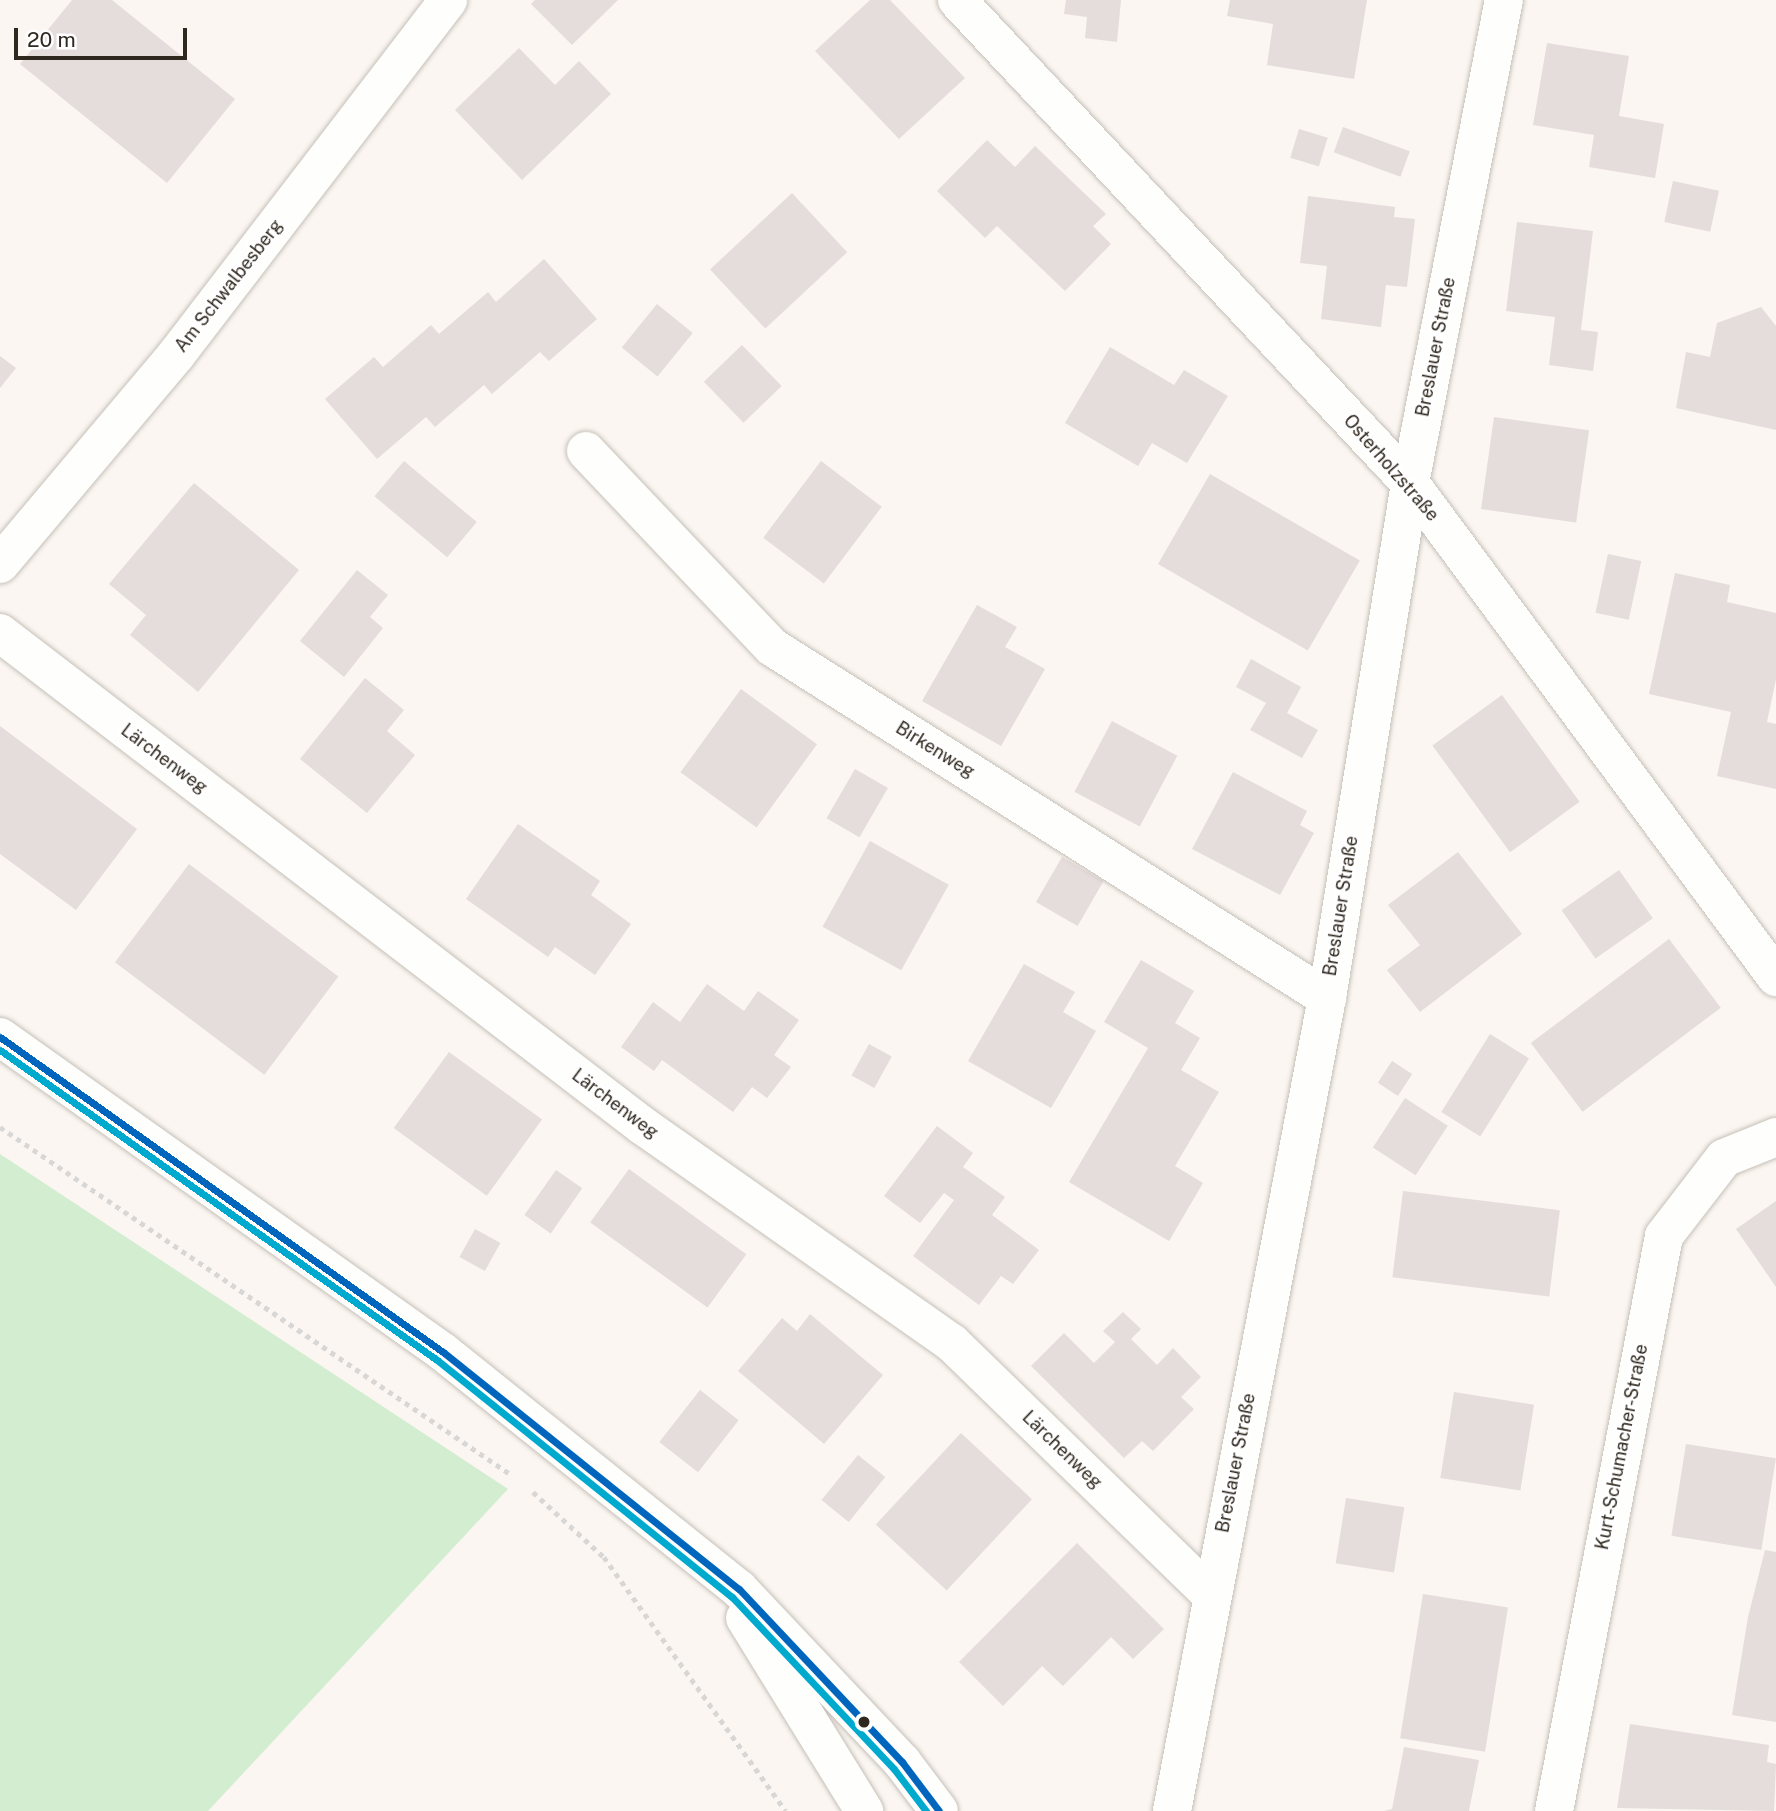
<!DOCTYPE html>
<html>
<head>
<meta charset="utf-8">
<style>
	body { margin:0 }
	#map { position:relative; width:1776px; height:1811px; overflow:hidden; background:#fbf6f1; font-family:"Public Sans",sans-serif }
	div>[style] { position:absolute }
	.green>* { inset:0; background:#d3edd0 }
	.building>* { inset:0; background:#e5dcdc; transform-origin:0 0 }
	.path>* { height:4.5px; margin-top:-2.25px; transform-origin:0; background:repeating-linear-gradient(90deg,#d9d7d6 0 5px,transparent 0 10px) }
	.roads { filter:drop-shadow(0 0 2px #c6c0b9) drop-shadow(0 0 2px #c6c0b9) }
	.minor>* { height:38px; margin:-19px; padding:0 19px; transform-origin:19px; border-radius:19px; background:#fefefd }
	.bus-1>* { height:7px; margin:-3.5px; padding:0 3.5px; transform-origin:3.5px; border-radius:3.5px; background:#0065bd }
	.bus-2>* { height:7px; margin:-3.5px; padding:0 3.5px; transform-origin:3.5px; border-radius:3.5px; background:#00a9ce }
	.dots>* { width:19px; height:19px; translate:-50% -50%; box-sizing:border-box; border:4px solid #fff; border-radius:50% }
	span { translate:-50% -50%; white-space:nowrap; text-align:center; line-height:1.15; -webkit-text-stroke:7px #fff; paint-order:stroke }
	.street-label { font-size:18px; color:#2f281f }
	.scale { position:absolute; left:14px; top:28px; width:173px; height:32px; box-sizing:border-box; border:4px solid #2f281f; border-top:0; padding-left:9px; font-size:21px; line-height:24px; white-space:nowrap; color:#2f281f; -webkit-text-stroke:5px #fff; paint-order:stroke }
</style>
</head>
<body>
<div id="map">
	<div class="green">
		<i style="clip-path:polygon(0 1154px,508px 1489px,208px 1811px,0 1811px)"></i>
	</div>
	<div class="building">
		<i style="clip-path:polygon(72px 0,112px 0,235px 99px,167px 183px,20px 64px)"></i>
		<i style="clip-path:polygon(535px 0,618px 0,572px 45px,531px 4px)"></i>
		<i style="clip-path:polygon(870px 0,890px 0,965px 78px,899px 139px,815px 51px)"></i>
		<i style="clip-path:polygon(1066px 0,1121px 0,1117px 42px,1085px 38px,1087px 17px,1064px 14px)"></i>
		<i style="clip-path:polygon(1230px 0,1367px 0,1354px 79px,1267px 65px,1273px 24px,1227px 16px)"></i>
		<i style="clip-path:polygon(1547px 43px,1629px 56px,1619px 116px,1664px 124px,1655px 178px,1589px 167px,1594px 135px,1533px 125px)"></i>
		<i style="clip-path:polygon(519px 48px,555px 85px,579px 61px,611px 94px,522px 180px,455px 110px)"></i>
		<i style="left:1343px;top:127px;width:71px;height:27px;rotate:20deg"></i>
		<i style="left:1299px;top:129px;width:30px;height:30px;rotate:17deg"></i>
		<i style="clip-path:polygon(987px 140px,1015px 167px,1035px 146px,1106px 214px,1093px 226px,1111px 244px,1065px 291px,997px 226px,985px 238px,937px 191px)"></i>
		<i style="left:1673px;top:181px;width:47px;height:42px;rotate:12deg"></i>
		<i style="left:792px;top:193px;width:81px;height:112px;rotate:47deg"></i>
		<i style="clip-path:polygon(1308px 196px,1395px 207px,1394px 217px,1415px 219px,1407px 287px,1386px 285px,1381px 327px,1321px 319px,1327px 266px,1300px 263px)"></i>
		<i style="clip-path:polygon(1517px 222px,1593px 231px,1581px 330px,1598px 332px,1593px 371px,1549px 365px,1555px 317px,1506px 311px)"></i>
		<i style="clip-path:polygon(544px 259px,597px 319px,549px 361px,540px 352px,492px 394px,484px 385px,435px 427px,426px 417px,377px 459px,325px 399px,374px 357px,383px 367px,431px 325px,439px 334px,488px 292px,496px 302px)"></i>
		<i style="left:657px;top:304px;width:46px;height:56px;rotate:39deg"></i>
		<i style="clip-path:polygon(1761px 307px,1776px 326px,1776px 430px,1676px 408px,1686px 352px,1710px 357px,1717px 323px)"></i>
		<i style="left:742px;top:345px;width:57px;height:53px;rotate:46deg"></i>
		<i style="clip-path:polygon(1110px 347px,1174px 385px,1184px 370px,1228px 396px,1187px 463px,1152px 443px,1138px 466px,1065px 423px)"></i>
		<i style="clip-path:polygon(0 356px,16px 368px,0 388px)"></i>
		<i style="left:1494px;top:417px;width:96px;height:93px;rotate:8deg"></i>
		<i style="left:404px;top:461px;width:95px;height:46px;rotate:40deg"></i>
		<i style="left:821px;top:461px;width:76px;height:96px;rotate:37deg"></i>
		<i style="left:1210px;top:474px;width:173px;height:104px;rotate:30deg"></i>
		<i style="clip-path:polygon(194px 483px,299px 570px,198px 692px,130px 635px,146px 615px,109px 584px)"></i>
		<i style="left:1608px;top:554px;width:34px;height:60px;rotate:12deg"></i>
		<i style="clip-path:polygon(357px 570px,388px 595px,370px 617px,383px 628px,344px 677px,300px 641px)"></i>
		<i style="clip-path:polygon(1675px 573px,1730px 585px,1727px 602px,1776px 613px,1776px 679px,1767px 722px,1776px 724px,1776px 789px,1717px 776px,1731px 712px,1649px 694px)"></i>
		<i style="clip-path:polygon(977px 605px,1017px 627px,1005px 647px,1045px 669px,1001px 746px,922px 701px)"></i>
		<i style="clip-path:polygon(1251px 659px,1301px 687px,1287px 713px,1318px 730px,1302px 758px,1250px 730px,1266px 703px,1236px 687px)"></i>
		<i style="clip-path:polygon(365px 678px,404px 710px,387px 731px,415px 755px,367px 813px,300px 759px)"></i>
		<i style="left:741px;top:689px;width:94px;height:103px;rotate:36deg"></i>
		<i style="left:1502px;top:695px;width:132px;height:86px;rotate:54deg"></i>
		<i style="left:1112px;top:721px;width:74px;height:80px;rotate:28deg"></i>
		<i style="clip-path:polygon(0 726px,137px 829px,76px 910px,0 854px)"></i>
		<i style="left:855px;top:769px;width:38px;height:57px;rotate:30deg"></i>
		<i style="clip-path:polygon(1233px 772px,1307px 811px,1300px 825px,1314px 833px,1280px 895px,1192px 849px)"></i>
		<i style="clip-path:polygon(518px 824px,600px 881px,591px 895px,631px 924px,595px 975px,555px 947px,548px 957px,466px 899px)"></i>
		<i style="left:870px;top:841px;width:90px;height:98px;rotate:29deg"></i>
		<i style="clip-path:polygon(1458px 852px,1522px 934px,1420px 1012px,1387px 970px,1420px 945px,1388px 905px)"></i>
		<i style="left:1062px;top:857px;width:48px;height:52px;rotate:30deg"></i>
		<i style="left:189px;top:864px;width:187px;height:123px;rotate:37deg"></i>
		<i style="left:1619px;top:870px;width:59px;height:70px;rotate:55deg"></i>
		<i style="left:1669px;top:939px;width:86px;height:173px;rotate:53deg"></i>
		<i style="clip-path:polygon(1141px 960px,1194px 991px,1175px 1023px,1200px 1038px,1181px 1070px,1219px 1092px,1175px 1166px,1203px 1183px,1169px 1241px,1069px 1182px,1148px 1048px,1104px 1022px)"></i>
		<i style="clip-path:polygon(1024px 964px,1075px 992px,1063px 1012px,1096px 1031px,1051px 1108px,968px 1061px)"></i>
		<i style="clip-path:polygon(707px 984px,744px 1011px,758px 991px,799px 1020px,774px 1055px,791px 1067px,767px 1098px,752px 1087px,733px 1112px,662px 1060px,654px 1071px,621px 1047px,653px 1002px,680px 1022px)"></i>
		<i style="left:1490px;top:1034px;width:46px;height:92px;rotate:32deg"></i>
		<i style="left:869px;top:1044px;width:26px;height:36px;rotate:29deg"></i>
		<i style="left:449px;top:1052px;width:115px;height:94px;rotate:36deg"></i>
		<i style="left:1392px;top:1061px;width:24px;height:26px;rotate:33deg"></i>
		<i style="left:1405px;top:1098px;width:51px;height:59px;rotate:33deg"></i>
		<i style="clip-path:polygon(937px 1126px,973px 1153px,963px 1167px,1005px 1197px,992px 1215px,1039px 1250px,1013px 1284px,1001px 1276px,979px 1305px,913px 1256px,954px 1200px,944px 1193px,920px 1223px,884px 1196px)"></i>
		<i style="left:629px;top:1169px;width:145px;height:66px;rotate:36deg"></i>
		<i style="left:556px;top:1170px;width:32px;height:55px;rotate:35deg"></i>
		<i style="left:1403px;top:1191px;width:158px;height:87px;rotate:7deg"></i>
		<i style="clip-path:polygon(1776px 1201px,1776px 1287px,1736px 1229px)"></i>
		<i style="left:475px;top:1229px;width:29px;height:32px;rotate:29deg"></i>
		<i style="clip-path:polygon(1123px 1312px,1141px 1329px,1131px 1339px,1157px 1365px,1173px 1348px,1201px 1377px,1181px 1397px,1194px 1409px,1153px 1451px,1142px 1441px,1124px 1458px,1031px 1366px,1064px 1333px,1094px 1363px,1115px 1342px,1103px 1331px)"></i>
		<i style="clip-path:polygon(810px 1314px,883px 1375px,824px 1444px,738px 1371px,782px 1318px,797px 1331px)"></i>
		<i style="left:700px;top:1390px;width:49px;height:66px;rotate:38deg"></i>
		<i style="left:1454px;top:1392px;width:81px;height:87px;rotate:9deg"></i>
		<i style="left:961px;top:1433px;width:97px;height:125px;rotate:43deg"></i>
		<i style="left:1686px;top:1444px;width:91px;height:93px;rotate:9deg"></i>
		<i style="left:858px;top:1455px;width:35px;height:58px;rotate:39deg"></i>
		<i style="left:1346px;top:1498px;width:59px;height:66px;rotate:9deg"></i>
		<i style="clip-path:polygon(1077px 1543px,1164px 1629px,1133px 1659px,1111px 1637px,1063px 1686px,1042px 1666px,1003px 1706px,959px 1662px)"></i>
		<i style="clip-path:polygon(1765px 1550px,1776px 1552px,1776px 1722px,1732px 1715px,1748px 1617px)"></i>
		<i style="left:1423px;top:1594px;width:86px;height:146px;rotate:9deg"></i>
		<i style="clip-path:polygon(1630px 1724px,1769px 1745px,1767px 1762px,1776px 1764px,1774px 1811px,1617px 1808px)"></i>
		<i style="clip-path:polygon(1404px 1747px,1479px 1760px,1469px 1811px,1384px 1811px,1392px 1809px)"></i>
	</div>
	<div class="path">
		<i style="left:0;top:1127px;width:617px;rotate:34.23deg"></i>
		<i style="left:533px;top:1492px;width:96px;rotate:42.5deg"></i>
		<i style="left:604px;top:1557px;width:312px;rotate:54.4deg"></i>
	</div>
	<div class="roads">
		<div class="minor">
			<i style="left:957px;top:0;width:662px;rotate:46.84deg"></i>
			<i style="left:1410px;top:483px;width:615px;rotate:53.47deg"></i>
			<i style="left:586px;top:451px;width:270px;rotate:46.5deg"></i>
			<i style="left:772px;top:647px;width:657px;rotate:32.31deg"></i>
			<i style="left:0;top:564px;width:273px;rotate:-49.9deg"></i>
			<i style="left:176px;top:355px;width:447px;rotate:-52.5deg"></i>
			<i style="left:0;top:633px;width:810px;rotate:37.48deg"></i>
			<i style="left:643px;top:1126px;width:378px;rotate:35.1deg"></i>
			<i style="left:952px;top:1343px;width:360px;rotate:44.2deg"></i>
			<i style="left:0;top:1037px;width:544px;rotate:35.42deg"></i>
			<i style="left:443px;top:1352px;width:379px;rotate:38.7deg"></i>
			<i style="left:739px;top:1589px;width:238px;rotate:46.7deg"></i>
			<i style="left:902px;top:1762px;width:61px;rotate:52.9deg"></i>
			<i style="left:745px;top:1618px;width:227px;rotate:58.3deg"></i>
			<i style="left:1172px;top:1811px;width:828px;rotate:-79.21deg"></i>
			<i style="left:1327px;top:998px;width:522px;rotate:-80.84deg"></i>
			<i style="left:1410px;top:483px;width:492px;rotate:-79deg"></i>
			<i style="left:1554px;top:1811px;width:585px;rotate:-79.17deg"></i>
			<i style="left:1664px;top:1236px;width:98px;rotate:-52.4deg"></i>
			<i style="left:1724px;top:1158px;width:56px;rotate:-22deg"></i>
		</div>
	</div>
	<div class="bus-1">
		<i style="left:0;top:1037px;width:544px;rotate:35.42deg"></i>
		<i style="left:443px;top:1352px;width:379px;rotate:38.7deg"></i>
		<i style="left:739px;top:1589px;width:238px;rotate:46.7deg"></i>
		<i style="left:902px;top:1762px;width:61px;rotate:52.9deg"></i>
	</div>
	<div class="bus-2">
		<i style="left:0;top:1050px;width:536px;rotate:35.35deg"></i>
		<i style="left:437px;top:1360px;width:378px;rotate:38.8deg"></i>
		<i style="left:732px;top:1597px;width:236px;rotate:46.7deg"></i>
		<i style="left:894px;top:1769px;width:53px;rotate:52.7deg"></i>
	</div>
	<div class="dots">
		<i style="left:864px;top:1722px;background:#2f281f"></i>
	</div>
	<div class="street-label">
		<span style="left:229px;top:286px;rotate:-52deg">Am Schwalbesberg</span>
		<span style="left:1436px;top:347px;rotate:-79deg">Breslauer Straße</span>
		<span style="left:1391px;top:468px;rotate:49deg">Osterholzstraße</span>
		<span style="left:935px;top:750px;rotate:32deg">Birkenweg</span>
		<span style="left:164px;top:759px;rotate:37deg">Lärchenweg</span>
		<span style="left:1341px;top:906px;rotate:-81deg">Breslauer Straße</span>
		<span style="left:615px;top:1104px;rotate:37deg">Lärchenweg</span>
		<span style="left:1622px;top:1447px;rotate:-79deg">Kurt-Schumacher-Straße</span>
		<span style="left:1062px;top:1450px;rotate:44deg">Lärchenweg</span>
		<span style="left:1236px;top:1463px;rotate:-79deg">Breslauer Straße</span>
	</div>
	<div class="scale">20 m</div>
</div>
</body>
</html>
